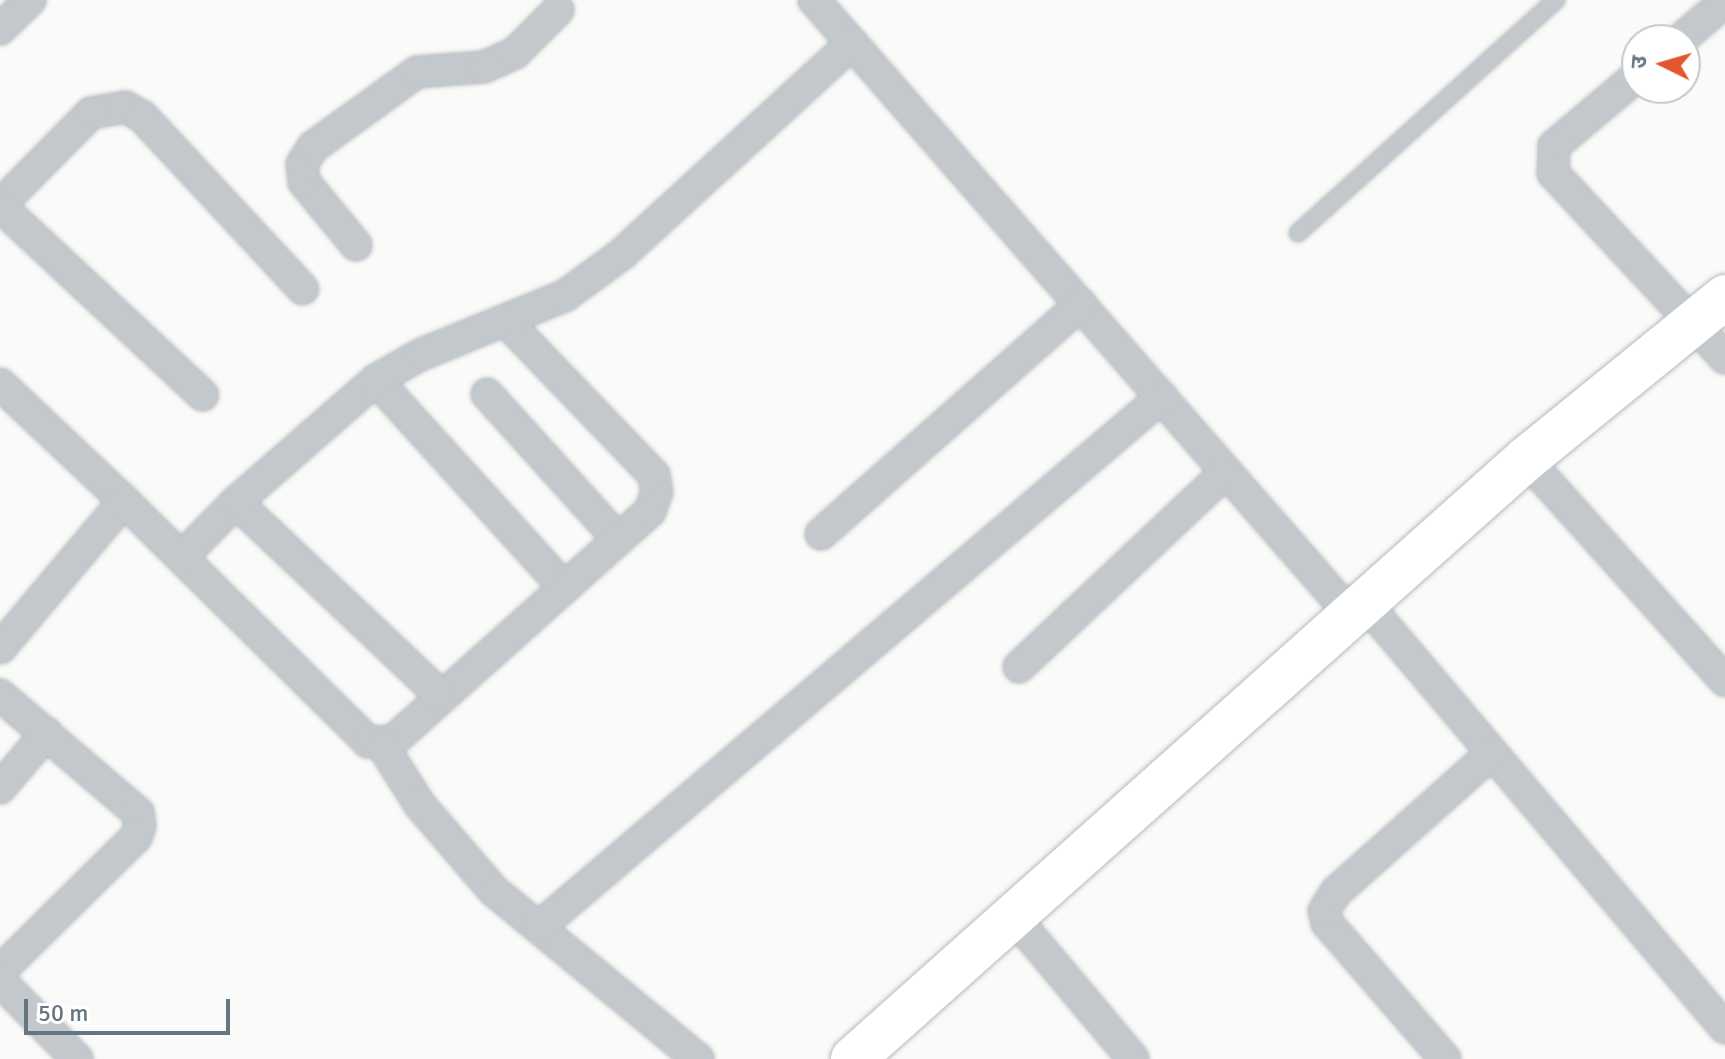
<!DOCTYPE html>
<html>
<head>
<meta charset="utf-8">
<style>
	body { margin:0 }
	#map { position:relative; width:1725px; height:1059px; overflow:hidden; background:#fafaf8; font-family:Signika,"Noto Sans Devanagari",sans-serif }
	div>[style] { position:absolute }
	.roads { filter:drop-shadow(0 0 2px #b5babe) drop-shadow(0 0 2px #b5babe) }
	.lane>* { height:16px; margin:-8px; padding:0 8px; transform-origin:8px; border-radius:8px; background:#c3c8cc }
	.street>* { height:30px; margin:-15px; padding:0 15px; transform-origin:15px; border-radius:15px; background:#c3c8cc }
	.primary>* { height:44px; margin:-22px; padding:0 22px; transform-origin:22px; border-radius:22px; background:#fff }
	span { translate:-50% -50%; white-space:nowrap; text-align:center; line-height:1.15; -webkit-text-stroke:8px #fff; paint-order:stroke }
	.north { position:absolute; left:1621px; top:24px; width:80px; height:80px; box-sizing:border-box; background:#fff; border:2px solid #c1c8cd; border-radius:50%; rotate:275deg; font-size:22px; font-weight:700; line-height:32px; text-align:center; color:#657683 }
	.north::after { content:''; display:block; margin:auto; width:28px; height:36px; background:#e4572e; clip-path:polygon(50% 0,100% 100%,50% 72%,0 100%) }
	.scale { position:absolute; left:24px; top:999px; width:206px; height:36px; box-sizing:border-box; border:4px solid #657683; border-top:0; padding-left:10px; font-size:24px; line-height:28px; white-space:nowrap; color:#657683; -webkit-text-stroke:6px #fff; paint-order:stroke }
</style>
</head>
<body>
<div id="map">
	<div class="roads">
		<div class="lane">
			<i style="left:1298px;top:233px;width:348px;rotate:-42.1deg"></i>
		</div>
		<div class="street">
			<i style="left:814px;top:0;width:819px;rotate:48.86deg"></i>
			<i style="left:0;top:29px;width:42px;rotate:-44deg"></i>
			<i style="left:1680px;top:40px;width:59px;rotate:-40.2deg"></i>
			<i style="left:1637px;top:76px;width:109px;rotate:139.9deg"></i>
			<i style="left:1554px;top:146px;width:27px;rotate:92deg"></i>
			<i style="left:1553px;top:173px;width:253px;rotate:47.1deg"></i>
			<i style="left:0;top:205px;width:129px;rotate:-45.3deg"></i>
			<i style="left:91px;top:113px;width:35px;rotate:-10deg"></i>
			<i style="left:125px;top:107px;width:19px;rotate:28deg"></i>
			<i style="left:142px;top:116px;width:236px;rotate:47.1deg"></i>
			<i style="left:0;top:206px;width:277px;rotate:43deg"></i>
			<i style="left:356px;top:245px;width:82px;rotate:-129.5deg"></i>
			<i style="left:304px;top:182px;width:18px;rotate:-96deg"></i>
			<i style="left:302px;top:164px;width:20px;rotate:-57deg"></i>
			<i style="left:313px;top:147px;width:128px;rotate:-35.8deg"></i>
			<i style="left:417px;top:72px;width:67px;rotate:-4.3deg"></i>
			<i style="left:484px;top:67px;width:34px;rotate:-24deg"></i>
			<i style="left:515px;top:53px;width:61px;rotate:-45deg"></i>
			<i style="left:376px;top:380px;width:280px;rotate:47.8deg"></i>
			<i style="left:0;top:384px;width:170px;rotate:43.3deg"></i>
			<i style="left:124px;top:501px;width:192px;rotate:130.1deg"></i>
			<i style="left:487px;top:394px;width:195px;rotate:47.9deg"></i>
			<i style="left:1526px;top:459px;width:298px;rotate:48.1deg"></i>
			<i style="left:124px;top:501px;width:343px;rotate:44.6deg"></i>
			<i style="left:368px;top:742px;width:25px;rotate:-2deg"></i>
			<i style="left:393px;top:741px;width:345px;rotate:-41.8deg"></i>
			<i style="left:650px;top:511px;width:20px;rotate:-70deg"></i>
			<i style="left:657px;top:492px;width:17px;rotate:-100deg"></i>
			<i style="left:654px;top:475px;width:212px;rotate:-133.9deg"></i>
			<i style="left:236px;top:502px;width:282px;rotate:43.4deg"></i>
			<i style="left:821px;top:534px;width:347px;rotate:-41.5deg"></i>
			<i style="left:182px;top:557px;width:77px;rotate:-45.5deg"></i>
			<i style="left:236px;top:502px;width:186px;rotate:-41.1deg"></i>
			<i style="left:376px;top:380px;width:51px;rotate:-29.6deg"></i>
			<i style="left:420px;top:355px;width:158px;rotate:-22.3deg"></i>
			<i style="left:566px;top:295px;width:69px;rotate:-36.2deg"></i>
			<i style="left:622px;top:254px;width:312px;rotate:-42.5deg"></i>
			<i style="left:1367px;top:605px;width:554px;rotate:49.76deg"></i>
			<i style="left:1019px;top:667px;width:284px;rotate:-43.3deg"></i>
			<i style="left:0;top:695px;width:182px;rotate:40.5deg"></i>
			<i style="left:138px;top:813px;width:13px;rotate:81deg"></i>
			<i style="left:140px;top:826px;width:12px;rotate:110deg"></i>
			<i style="left:136px;top:837px;width:191px;rotate:135.4deg"></i>
			<i style="left:382px;top:745px;width:71px;rotate:57.7deg"></i>
			<i style="left:420px;top:805px;width:112px;rotate:49.3deg"></i>
			<i style="left:493px;top:890px;width:266px;rotate:39.5deg"></i>
			<i style="left:0;top:788px;width:72px;rotate:-49.5deg"></i>
			<i style="left:1014px;top:917px;width:185px;rotate:50deg"></i>
			<i style="left:539px;top:927px;width:818px;rotate:-40.39deg"></i>
			<i style="left:0;top:981px;width:110px;rotate:45.4deg"></i>
			<i style="left:1445px;top:1059px;width:180px;rotate:-130.9deg"></i>
			<i style="left:1327px;top:923px;width:12px;rotate:-104deg"></i>
			<i style="left:1324px;top:911px;width:22px;rotate:-58deg"></i>
			<i style="left:1336px;top:892px;width:209px;rotate:-41.7deg"></i>
		</div>
		<div class="primary">
			<i style="left:853px;top:1059px;width:902px;rotate:-41.72deg"></i>
			<i style="left:1526px;top:459px;width:257px;rotate:-39.1deg"></i>
		</div>
	</div>
	<div class="north">उ</div>
	<div class="scale">50 m</div>
</div>
</body>
</html>
